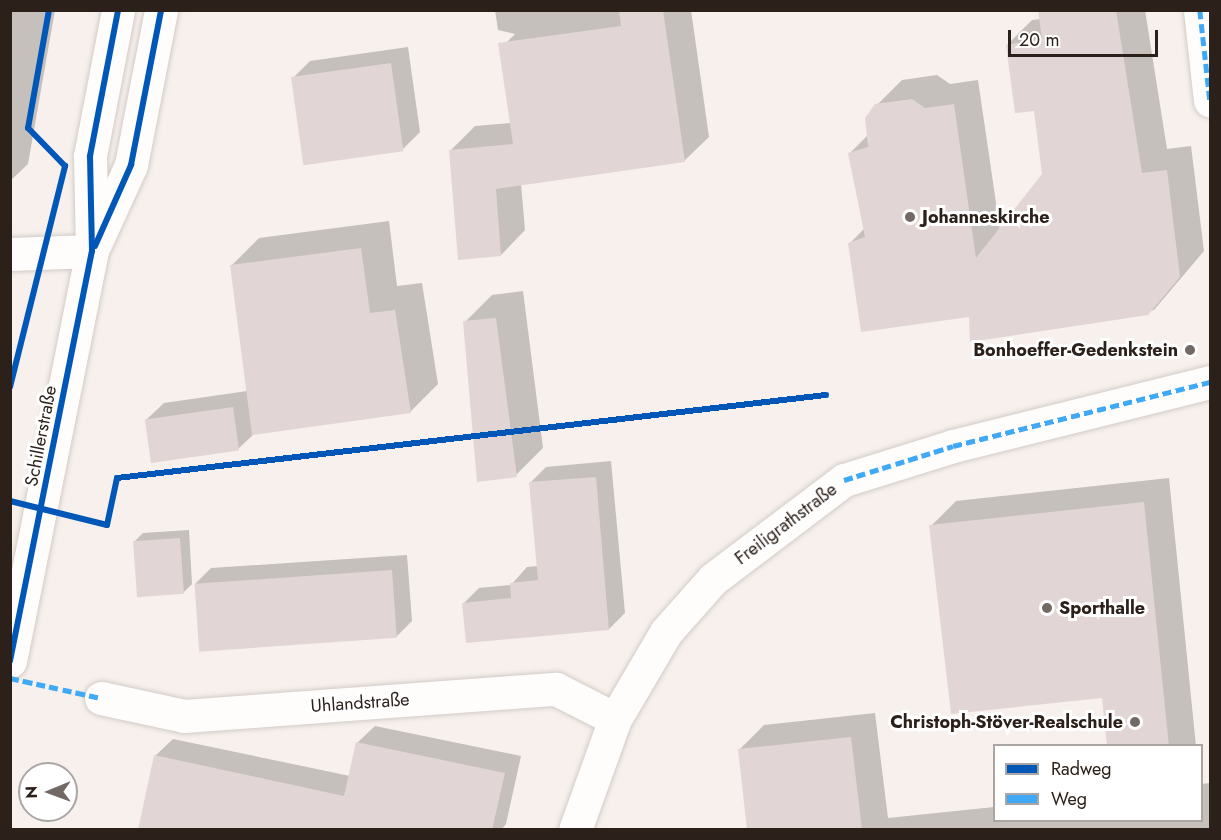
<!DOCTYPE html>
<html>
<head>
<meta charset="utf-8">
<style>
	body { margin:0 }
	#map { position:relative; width:1221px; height:840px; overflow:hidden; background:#f7f0ec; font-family:Jost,sans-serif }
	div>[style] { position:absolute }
	.shadow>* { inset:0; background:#0003 }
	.building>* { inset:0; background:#e1d6d5; transform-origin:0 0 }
	.roads { filter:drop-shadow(0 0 2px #d3cbc6) drop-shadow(0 0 2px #d3cbc6) }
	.street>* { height:33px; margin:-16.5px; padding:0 16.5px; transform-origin:16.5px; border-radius:16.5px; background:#fefdfc }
	.secondary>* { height:33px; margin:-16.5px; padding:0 16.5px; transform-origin:16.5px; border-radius:16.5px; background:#fefdfc }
	.quiet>* { height:4.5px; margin-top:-2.25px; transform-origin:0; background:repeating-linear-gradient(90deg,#3fa9f5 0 9px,transparent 0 13.5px) }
	.cycleway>* { height:6px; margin:-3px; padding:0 3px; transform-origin:3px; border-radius:3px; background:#0057b8 }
	.dots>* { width:16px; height:16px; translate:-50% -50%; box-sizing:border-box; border:3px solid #fff; border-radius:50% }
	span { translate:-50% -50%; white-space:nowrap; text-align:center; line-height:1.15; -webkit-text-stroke:6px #fff; paint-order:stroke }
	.poi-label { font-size:18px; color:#2c201a; font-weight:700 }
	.left { translate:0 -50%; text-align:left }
	.right { translate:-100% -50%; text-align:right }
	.street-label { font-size:18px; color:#2c201a }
	.frame { position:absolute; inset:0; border:12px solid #2c201a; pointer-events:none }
	.legend { position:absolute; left:993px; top:744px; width:210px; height:78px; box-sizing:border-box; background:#fff; border:2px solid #aba6a3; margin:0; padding:8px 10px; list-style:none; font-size:18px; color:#2c201a }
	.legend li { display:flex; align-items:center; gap:12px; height:30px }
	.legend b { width:30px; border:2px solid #aba6a3 }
	.north { position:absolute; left:18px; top:762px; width:60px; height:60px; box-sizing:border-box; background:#fff; border:2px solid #aba6a3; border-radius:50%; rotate:269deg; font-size:16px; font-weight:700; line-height:24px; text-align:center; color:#2c201a }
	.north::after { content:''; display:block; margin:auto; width:21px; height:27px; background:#736964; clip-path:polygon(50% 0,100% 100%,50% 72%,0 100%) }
	.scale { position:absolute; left:1008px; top:30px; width:150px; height:27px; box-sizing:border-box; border:3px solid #2c201a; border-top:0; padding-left:8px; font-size:18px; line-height:21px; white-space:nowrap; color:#2c201a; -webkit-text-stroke:4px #fff; paint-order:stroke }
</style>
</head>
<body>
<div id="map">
	<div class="shadow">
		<i style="clip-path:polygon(10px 10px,55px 10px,28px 164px,10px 181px)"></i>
		<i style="clip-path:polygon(495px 10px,691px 10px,709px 137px,684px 161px,521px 184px,525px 230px,501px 255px,450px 151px,475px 126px,511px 123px,501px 48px,515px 34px,498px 30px)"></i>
		<i style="clip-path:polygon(1040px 10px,1145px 10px,1167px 149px,1191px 146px,1204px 251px,1154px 310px,972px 340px,970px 316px,849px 244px,865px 228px,850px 153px,868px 135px,877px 105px,902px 80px,937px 75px,950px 84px,978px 80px,1000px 230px,1044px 175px,1036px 109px,1007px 45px,1032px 20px,1041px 19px)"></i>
		<i style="clip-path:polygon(408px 47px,420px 132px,403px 149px,293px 78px,310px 61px)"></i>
		<i style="clip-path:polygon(389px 221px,397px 286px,422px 283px,438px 384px,410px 412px,255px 433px,238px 449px,146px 420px,164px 403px,247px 391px,231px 266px,259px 238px)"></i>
		<i style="clip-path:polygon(523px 291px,543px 448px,516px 475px,465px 322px,492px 295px)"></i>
		<i style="clip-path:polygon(611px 461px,625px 613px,609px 629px,463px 604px,479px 588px,511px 585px,527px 567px,538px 566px,530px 483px,546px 467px)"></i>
		<i style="clip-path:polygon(1169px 478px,1196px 746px,1109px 746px,1103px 696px,931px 526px,956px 501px)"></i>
		<i style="clip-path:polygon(189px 530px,192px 584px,183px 593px,134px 542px,143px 533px)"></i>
		<i style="clip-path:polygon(407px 555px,412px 621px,396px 637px,195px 584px,211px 568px)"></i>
		<i style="clip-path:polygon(875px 713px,888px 818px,994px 807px,994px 820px,1202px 820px,1202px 784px,1210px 783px,1210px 830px,748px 830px,739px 750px,764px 725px)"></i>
		<i style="clip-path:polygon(375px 726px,521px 756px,506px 824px,501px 830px,430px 830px,155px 756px,173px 739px,350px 776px,357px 743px)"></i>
	</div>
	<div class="building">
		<i style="clip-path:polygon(619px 10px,663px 10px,685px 162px,496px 189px,501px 256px,458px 260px,449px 150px,513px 144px,498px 43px,621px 26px)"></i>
		<i style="clip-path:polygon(1038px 10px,1116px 10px,1142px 173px,1167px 170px,1180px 277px,1148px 315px,970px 342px,969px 317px,861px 332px,848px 243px,865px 237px,848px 153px,868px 147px,865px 118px,875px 104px,912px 99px,925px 108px,954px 104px,976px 258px,1042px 174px,1034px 111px,1015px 113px,1006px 45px,1042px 39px)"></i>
		<i style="left:391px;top:63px;width:89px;height:101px;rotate:82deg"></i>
		<i style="clip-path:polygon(361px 248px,370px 313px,395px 310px,411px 413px,252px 435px,230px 265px)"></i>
		<i style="clip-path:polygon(496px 318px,517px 477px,477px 482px,463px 321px)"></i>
		<i style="left:233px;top:407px;width:44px;height:89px;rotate:82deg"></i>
		<i style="clip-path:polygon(596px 477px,609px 630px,466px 643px,462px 603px,511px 598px,510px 583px,538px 580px,529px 482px)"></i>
		<i style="clip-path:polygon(1144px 502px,1169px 746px,1107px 746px,1102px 698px,951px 714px,929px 525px)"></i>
		<i style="left:180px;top:538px;width:56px;height:47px;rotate:86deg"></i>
		<i style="left:392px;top:570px;width:68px;height:198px;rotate:86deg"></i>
		<i style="clip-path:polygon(851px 737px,862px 830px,747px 830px,738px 749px)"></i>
		<i style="clip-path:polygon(356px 742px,505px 773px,492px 830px,138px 830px,154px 755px,344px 796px)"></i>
	</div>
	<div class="roads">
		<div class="street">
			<i style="left:1200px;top:10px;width:91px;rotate:83.7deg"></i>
			<i style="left:10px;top:254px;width:82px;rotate:-2.1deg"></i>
			<i style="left:101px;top:698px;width:85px;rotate:12.2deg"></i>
			<i style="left:184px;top:716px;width:373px;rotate:-4.2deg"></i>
			<i style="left:556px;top:689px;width:66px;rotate:27deg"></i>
			<i style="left:575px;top:830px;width:118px;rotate:-70.2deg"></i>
			<i style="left:615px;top:719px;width:101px;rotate:-59.6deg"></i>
			<i style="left:666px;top:632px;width:71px;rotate:-48.4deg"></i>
			<i style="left:713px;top:579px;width:164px;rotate:-37.1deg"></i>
			<i style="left:844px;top:480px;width:114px;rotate:-17.3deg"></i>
			<i style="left:953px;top:446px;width:265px;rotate:-14deg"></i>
		</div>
		<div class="secondary">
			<i style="left:95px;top:244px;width:87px;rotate:-65.5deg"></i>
			<i style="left:131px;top:165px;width:158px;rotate:-79deg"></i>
			<i style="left:10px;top:661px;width:418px;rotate:-78.7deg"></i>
			<i style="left:92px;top:251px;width:95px;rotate:-91.2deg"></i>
			<i style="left:90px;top:156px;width:149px;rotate:-79.1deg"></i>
		</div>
	</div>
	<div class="quiet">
		<i style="left:1200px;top:10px;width:91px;rotate:83.7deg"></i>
		<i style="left:844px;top:480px;width:114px;rotate:-17.3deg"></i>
		<i style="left:953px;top:446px;width:265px;rotate:-14deg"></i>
		<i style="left:10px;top:678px;width:93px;rotate:12.4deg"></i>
	</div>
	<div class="cycleway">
		<i style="left:95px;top:246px;width:89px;rotate:-66deg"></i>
		<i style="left:131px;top:165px;width:158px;rotate:-79deg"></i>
		<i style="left:10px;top:387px;width:228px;rotate:-76deg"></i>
		<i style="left:65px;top:166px;width:53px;rotate:-134.2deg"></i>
		<i style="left:28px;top:128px;width:120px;rotate:-79.9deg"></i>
		<i style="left:10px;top:501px;width:100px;rotate:13.9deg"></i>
		<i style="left:107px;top:525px;width:48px;rotate:-78deg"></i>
		<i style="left:117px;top:478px;width:714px;rotate:-6.68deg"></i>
		<i style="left:10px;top:661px;width:418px;rotate:-78.7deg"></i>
		<i style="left:92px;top:251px;width:95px;rotate:-91.2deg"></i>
		<i style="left:90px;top:156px;width:149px;rotate:-79.1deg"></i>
	</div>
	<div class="dots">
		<i style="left:910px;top:217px;background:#736964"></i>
		<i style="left:1190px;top:350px;background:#736964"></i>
		<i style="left:1047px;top:608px;background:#736964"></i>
		<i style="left:1135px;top:722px;background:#736964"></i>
	</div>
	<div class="poi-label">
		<span class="left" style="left:922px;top:217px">Johanneskirche</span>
		<span class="right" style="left:1178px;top:350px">Bonhoeffer-Gedenkstein</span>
		<span class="left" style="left:1059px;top:608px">Sporthalle</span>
		<span class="right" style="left:1123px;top:722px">Christoph-Stöver-Realschule</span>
	</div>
	<div class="street-label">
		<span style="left:41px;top:436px;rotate:-79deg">Schillerstraße</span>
		<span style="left:786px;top:524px;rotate:-37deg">Freiligrathstraße</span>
		<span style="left:360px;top:703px;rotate:-4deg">Uhlandstraße</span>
	</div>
	<div class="frame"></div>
	<ul class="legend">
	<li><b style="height:8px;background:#0057b8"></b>Radweg</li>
	<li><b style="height:8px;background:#3fa9f5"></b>Weg</li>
	</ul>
	<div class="north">N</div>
	<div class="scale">20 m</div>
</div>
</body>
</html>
